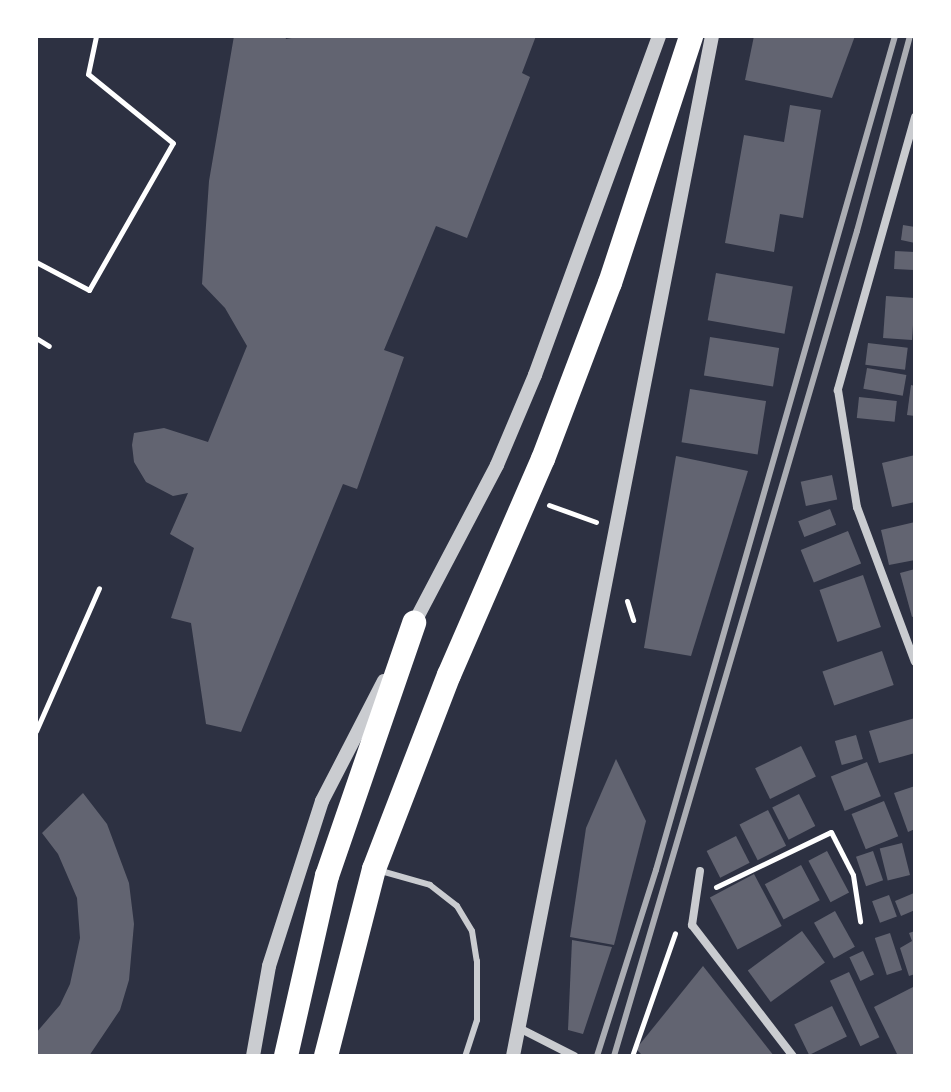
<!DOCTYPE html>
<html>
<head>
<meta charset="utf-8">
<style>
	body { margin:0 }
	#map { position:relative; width:951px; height:1092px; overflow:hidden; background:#2d3142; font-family:Raleway,sans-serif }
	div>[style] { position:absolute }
	.building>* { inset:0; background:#626471; transform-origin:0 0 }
	.path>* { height:5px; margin:-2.5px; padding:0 2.5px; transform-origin:2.5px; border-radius:2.5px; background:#fff }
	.service>* { height:6px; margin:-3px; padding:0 3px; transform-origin:3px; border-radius:3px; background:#caccd0 }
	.minor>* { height:8px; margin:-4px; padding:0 4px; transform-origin:4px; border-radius:4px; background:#caccd0 }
	.tertiary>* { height:14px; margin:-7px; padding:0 7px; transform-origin:7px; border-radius:7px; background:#caccd0 }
	.motorway>* { height:24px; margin:-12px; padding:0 12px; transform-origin:12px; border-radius:12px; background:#fff }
	.rail>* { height:6px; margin:-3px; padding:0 3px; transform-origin:3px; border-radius:3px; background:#abadb3 }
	span { translate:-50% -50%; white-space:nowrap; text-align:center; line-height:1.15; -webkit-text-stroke:7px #fff; paint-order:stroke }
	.frame { position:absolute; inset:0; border:38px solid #fff; pointer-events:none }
</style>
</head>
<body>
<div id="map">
	<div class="building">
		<i style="clip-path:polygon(234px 36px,285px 36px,286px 39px,303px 36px,536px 36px,522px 73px,530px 77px,467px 238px,436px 226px,384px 350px,404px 357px,357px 489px,343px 484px,241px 732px,206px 724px,191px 623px,171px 618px,194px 548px,170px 534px,188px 493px,173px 496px,146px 482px,134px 462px,132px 445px,134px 433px,164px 428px,208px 442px,247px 346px,225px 308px,202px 284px,209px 181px)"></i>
		<i style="clip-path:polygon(754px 36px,855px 36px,832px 98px,745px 80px)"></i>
		<i style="clip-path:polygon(790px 105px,821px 110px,803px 218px,780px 214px,774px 252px,725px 243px,744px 135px,784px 142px)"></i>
		<i style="clip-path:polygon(903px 225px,915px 227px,915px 243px,901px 240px)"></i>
		<i style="left:895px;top:251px;width:20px;height:18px;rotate:3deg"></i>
		<i style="left:716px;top:273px;width:78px;height:48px;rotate:10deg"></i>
		<i style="left:886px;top:296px;width:29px;height:42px;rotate:4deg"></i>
		<i style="left:710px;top:337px;width:70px;height:39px;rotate:9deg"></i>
		<i style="left:868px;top:343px;width:40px;height:22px;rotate:7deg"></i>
		<i style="left:867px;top:368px;width:40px;height:21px;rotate:10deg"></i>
		<i style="clip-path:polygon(911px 385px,915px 386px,915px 416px,907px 415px)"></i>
		<i style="left:690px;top:389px;width:77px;height:54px;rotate:9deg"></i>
		<i style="left:859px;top:397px;width:38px;height:21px;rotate:6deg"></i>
		<i style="clip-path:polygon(915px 455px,915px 502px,892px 507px,882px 463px)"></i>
		<i style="clip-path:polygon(676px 456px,748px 471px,691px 656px,644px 648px)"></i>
		<i style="left:832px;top:475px;width:25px;height:32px;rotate:78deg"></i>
		<i style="left:830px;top:509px;width:17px;height:34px;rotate:69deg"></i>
		<i style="clip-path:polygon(915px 522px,915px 560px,889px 565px,881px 530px)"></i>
		<i style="left:848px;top:531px;width:35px;height:51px;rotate:68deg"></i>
		<i style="clip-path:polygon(915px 569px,915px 616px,912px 617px,900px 573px)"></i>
		<i style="left:863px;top:575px;width:55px;height:46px;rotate:71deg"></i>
		<i style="left:882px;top:651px;width:36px;height:63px;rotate:71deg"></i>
		<i style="clip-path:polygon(915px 718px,915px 753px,879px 763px,869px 731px)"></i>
		<i style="left:856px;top:735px;width:25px;height:22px;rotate:74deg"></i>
		<i style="left:801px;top:746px;width:34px;height:51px;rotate:64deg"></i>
		<i style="clip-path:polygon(616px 759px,646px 821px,614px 945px,570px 937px,586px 828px)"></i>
		<i style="left:867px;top:762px;width:37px;height:39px;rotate:68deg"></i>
		<i style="clip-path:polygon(915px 786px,915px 829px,908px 832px,894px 793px)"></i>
		<i style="clip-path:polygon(83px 793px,107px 824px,129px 883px,134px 924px,129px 980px,120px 1010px,89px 1056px,36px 1056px,36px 1033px,60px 1005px,70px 984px,80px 938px,77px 898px,58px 854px,42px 833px)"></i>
		<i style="left:799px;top:794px;width:36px;height:30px;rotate:63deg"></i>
		<i style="left:884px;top:801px;width:38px;height:35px;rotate:68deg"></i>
		<i style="left:768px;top:810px;width:40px;height:32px;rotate:63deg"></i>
		<i style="left:736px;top:836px;width:30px;height:33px;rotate:63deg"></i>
		<i style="left:902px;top:843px;width:33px;height:23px;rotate:76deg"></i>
		<i style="left:827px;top:851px;width:47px;height:21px;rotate:62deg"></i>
		<i style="left:873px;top:851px;width:31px;height:18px;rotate:71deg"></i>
		<i style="left:801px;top:865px;width:40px;height:41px;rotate:62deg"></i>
		<i style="left:754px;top:874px;width:59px;height:50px;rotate:62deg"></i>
		<i style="clip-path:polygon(914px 893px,915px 910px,901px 916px,895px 901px)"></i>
		<i style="left:889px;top:895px;width:23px;height:18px;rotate:70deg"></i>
		<i style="left:835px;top:911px;width:41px;height:24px;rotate:61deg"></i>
		<i style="left:802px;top:931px;width:39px;height:67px;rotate:54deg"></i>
		<i style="clip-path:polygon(915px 931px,915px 974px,909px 976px,900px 948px,912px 941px,909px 933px)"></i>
		<i style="left:890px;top:933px;width:39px;height:16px;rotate:72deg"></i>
		<i style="clip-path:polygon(572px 940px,612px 947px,583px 1034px,568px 1030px)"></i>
		<i style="left:863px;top:951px;width:26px;height:15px;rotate:65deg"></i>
		<i style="clip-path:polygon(703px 966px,774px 1056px,643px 1056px,636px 1049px)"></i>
		<i style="left:849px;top:972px;width:72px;height:21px;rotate:65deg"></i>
		<i style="clip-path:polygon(915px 986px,915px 1056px,898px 1056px,874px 1007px)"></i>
		<i style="left:832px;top:1006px;width:34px;height:42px;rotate:64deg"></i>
	</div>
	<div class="path">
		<i style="left:36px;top:262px;width:60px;rotate:27.8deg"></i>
		<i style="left:89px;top:290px;width:169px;rotate:-60.3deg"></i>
		<i style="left:173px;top:143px;width:109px;rotate:-140.9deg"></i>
		<i style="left:88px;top:74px;width:39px;rotate:-78deg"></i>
		<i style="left:36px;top:338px;width:15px;rotate:32deg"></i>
		<i style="left:549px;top:505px;width:50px;rotate:19.9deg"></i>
		<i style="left:627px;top:601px;width:20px;rotate:72deg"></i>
		<i style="left:36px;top:731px;width:156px;rotate:-66.2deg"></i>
		<i style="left:716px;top:887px;width:127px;rotate:-25.6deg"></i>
		<i style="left:831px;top:832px;width:48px;rotate:62.9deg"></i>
		<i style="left:853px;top:875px;width:47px;rotate:81.3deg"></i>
		<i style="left:632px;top:1056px;width:130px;rotate:-70.7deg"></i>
	</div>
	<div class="service">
		<i style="left:381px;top:871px;width:51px;rotate:15.9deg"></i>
		<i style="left:430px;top:885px;width:34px;rotate:38deg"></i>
		<i style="left:457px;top:906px;width:29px;rotate:59deg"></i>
		<i style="left:472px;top:931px;width:30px;rotate:81deg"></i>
		<i style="left:477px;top:961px;width:59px;rotate:90deg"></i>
		<i style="left:477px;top:1020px;width:38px;rotate:108deg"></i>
	</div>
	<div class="minor">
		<i style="left:915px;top:117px;width:284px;rotate:105.8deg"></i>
		<i style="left:838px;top:390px;width:119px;rotate:80.8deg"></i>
		<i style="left:857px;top:507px;width:165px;rotate:69.5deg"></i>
		<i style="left:700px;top:871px;width:55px;rotate:98.4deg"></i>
		<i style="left:692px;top:925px;width:165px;rotate:52.4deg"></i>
		<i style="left:519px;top:1028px;width:62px;rotate:27deg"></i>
	</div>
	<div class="tertiary">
		<i style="left:412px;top:627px;width:183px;rotate:-62.3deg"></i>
		<i style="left:497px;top:465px;width:98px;rotate:-67.1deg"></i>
		<i style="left:535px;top:375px;width:361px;rotate:-69.9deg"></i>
		<i style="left:253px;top:1056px;width:91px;rotate:-79.9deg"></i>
		<i style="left:269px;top:966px;width:173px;rotate:-72.2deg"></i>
		<i style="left:322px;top:801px;width:135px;rotate:-62.7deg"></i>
		<i style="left:513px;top:1056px;width:1039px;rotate:-78.96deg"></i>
	</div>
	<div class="motorway">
		<i style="left:286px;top:1056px;width:185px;rotate:-77.2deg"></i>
		<i style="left:327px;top:876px;width:268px;rotate:-71deg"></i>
		<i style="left:326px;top:1056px;width:193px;rotate:-75.6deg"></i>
		<i style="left:374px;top:869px;width:208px;rotate:-68.9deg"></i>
		<i style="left:449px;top:675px;width:236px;rotate:-66.5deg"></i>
		<i style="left:543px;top:459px;width:188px;rotate:-69.2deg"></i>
		<i style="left:610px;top:283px;width:260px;rotate:-71.8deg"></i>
	</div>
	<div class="rail">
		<i style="left:597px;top:1056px;width:195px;rotate:-72.4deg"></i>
		<i style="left:656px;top:870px;width:868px;rotate:-74.01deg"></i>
		<i style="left:614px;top:1056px;width:860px;rotate:-73.59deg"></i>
		<i style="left:857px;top:231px;width:202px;rotate:-74.8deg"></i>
	</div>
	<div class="frame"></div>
</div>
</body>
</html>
